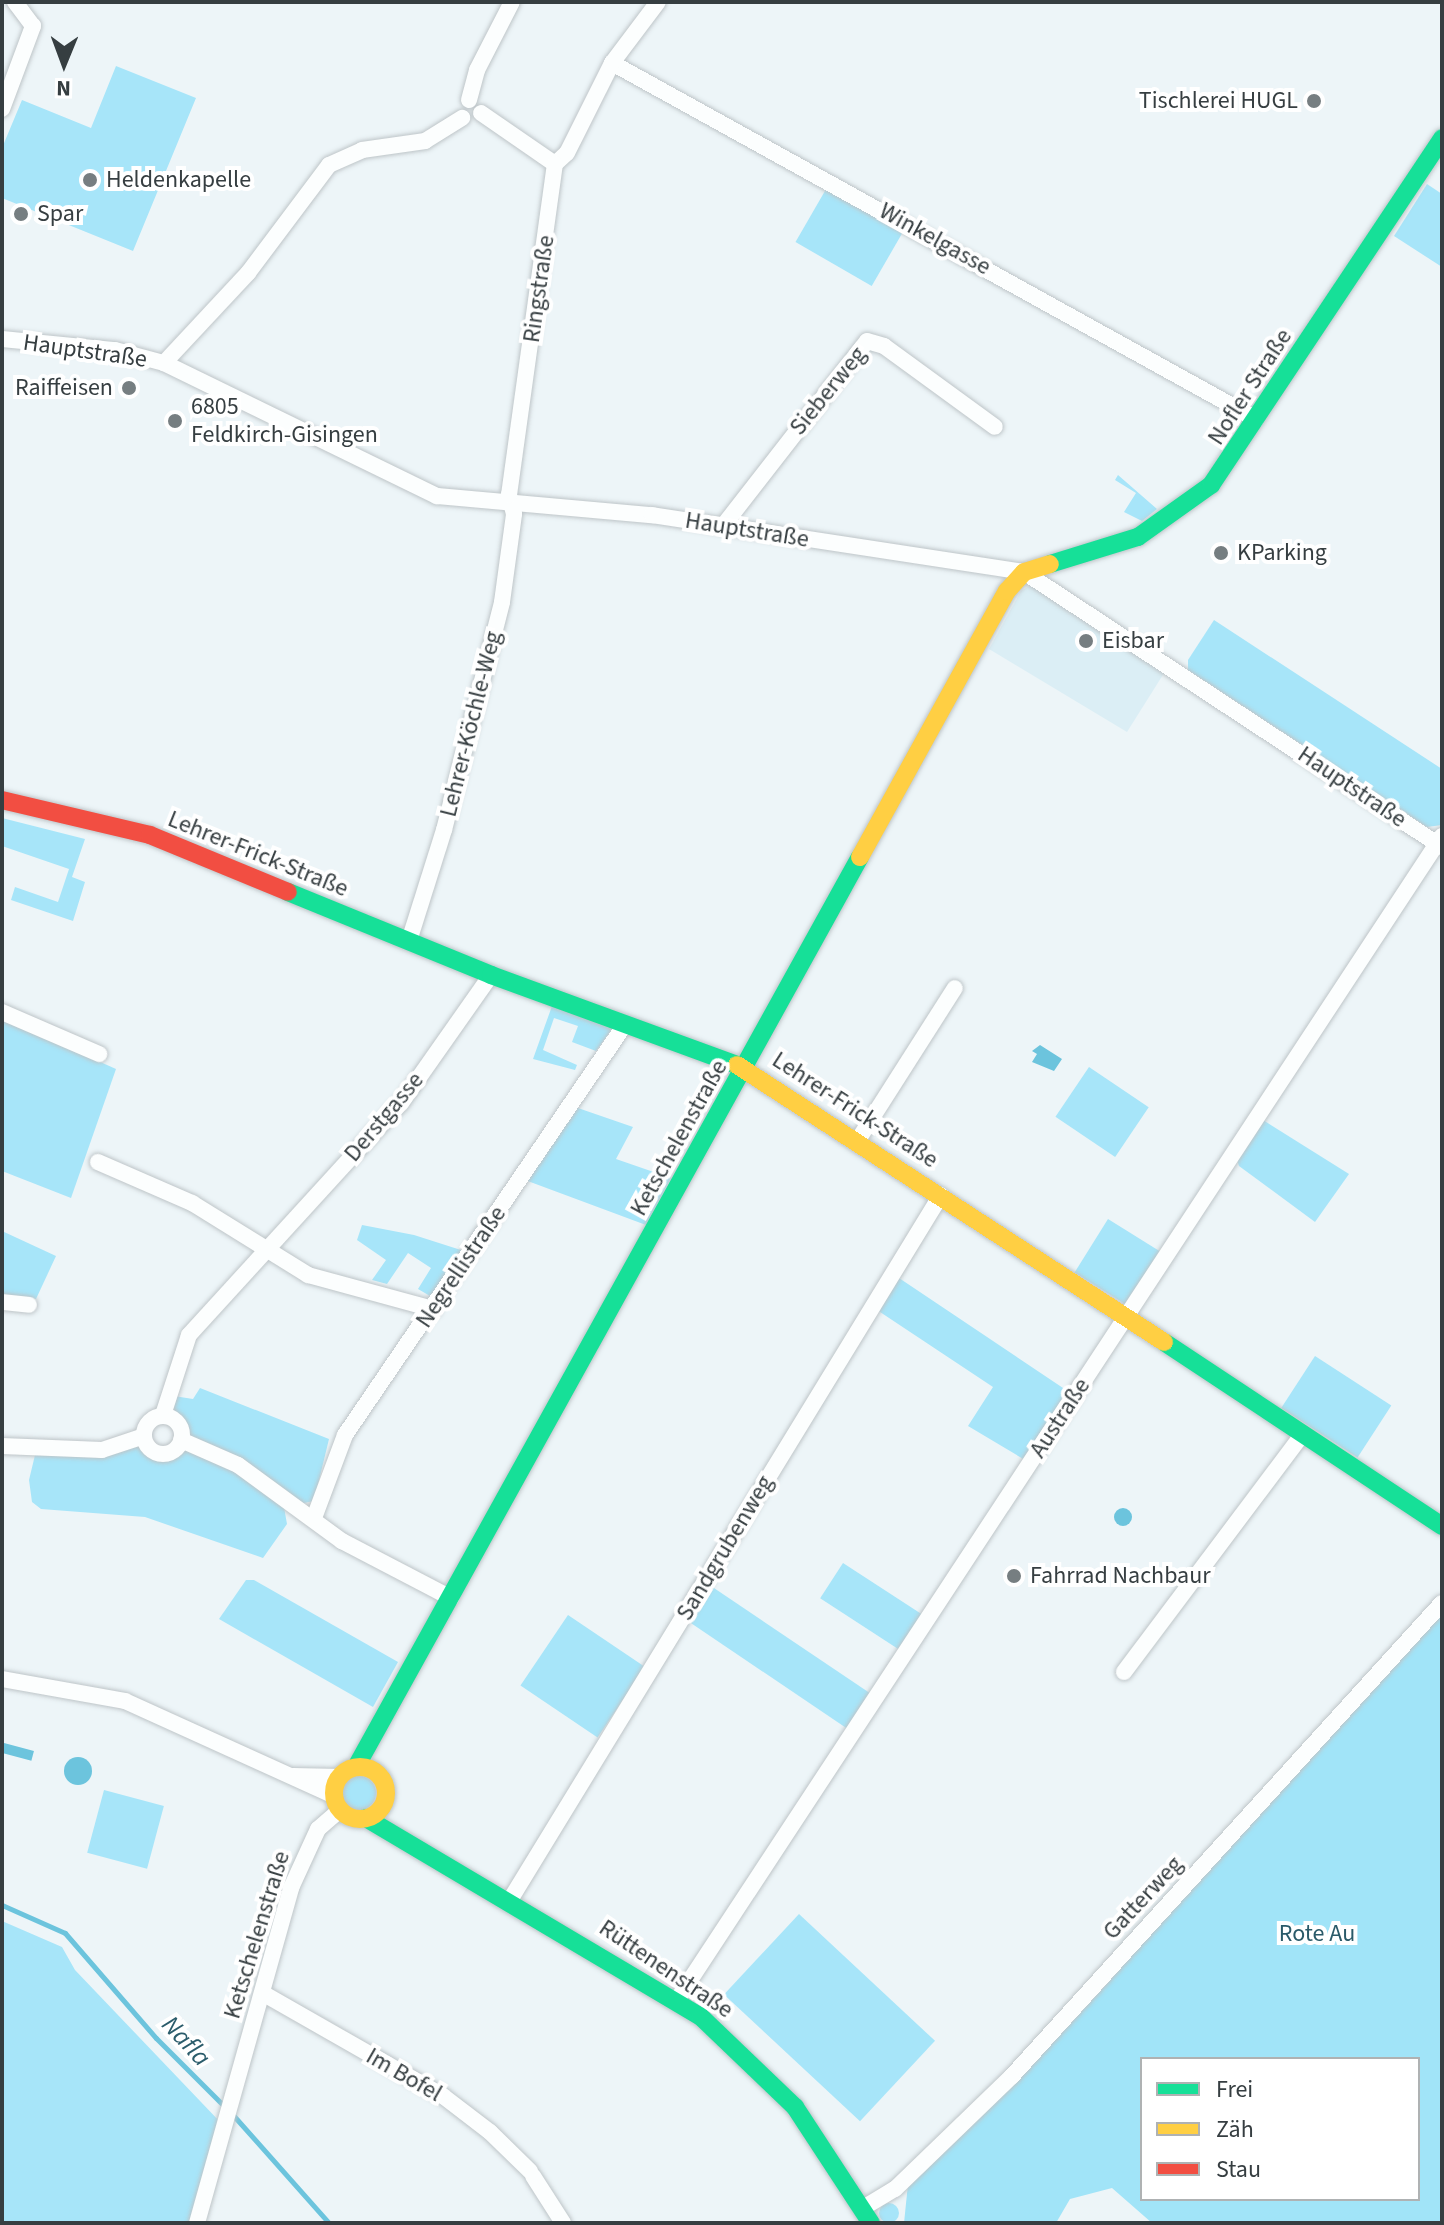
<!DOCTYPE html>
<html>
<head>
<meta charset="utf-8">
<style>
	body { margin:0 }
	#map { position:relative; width:1444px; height:2225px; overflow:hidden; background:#edf5f8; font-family:"Source Sans 3",sans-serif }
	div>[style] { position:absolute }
	.built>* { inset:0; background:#dbeef5 }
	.green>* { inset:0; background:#a7e5f9; transform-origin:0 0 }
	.round { border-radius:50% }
	.forest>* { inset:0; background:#a1e4f8 }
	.water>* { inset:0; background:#6cc4dd; transform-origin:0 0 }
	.stream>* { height:5px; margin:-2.5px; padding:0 2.5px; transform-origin:2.5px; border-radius:2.5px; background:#6cc4dd }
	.roads { filter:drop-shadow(0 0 2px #bec5c8) drop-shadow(0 0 2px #bec5c8) }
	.street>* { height:16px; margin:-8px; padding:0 8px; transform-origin:8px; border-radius:8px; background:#fcfefe }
	.street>.ring { margin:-8px; padding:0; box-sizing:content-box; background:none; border:16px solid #fcfefe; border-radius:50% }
	.fast>* { height:18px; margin:-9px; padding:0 9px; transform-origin:9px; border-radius:9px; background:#16e098 }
	.slow>* { height:18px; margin:-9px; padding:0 9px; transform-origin:9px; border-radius:9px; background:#ffcf43 }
	.slow>.ring { margin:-9px; padding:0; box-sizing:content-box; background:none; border:18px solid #ffcf43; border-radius:50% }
	.jam>* { height:18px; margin:-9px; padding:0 9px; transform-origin:9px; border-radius:9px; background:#f24e42 }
	.dots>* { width:22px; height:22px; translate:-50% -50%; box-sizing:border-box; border:4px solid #fff; border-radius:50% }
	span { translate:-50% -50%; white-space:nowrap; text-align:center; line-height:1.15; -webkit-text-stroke:8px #fff; paint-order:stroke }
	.poi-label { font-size:24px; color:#363e41 }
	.right { translate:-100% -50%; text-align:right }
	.left { translate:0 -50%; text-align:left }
	.street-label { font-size:24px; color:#363e41 }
	.park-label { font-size:24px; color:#2a5a69 }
	.water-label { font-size:26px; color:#2b5c6b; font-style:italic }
	.frame { position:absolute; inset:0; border:4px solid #363e41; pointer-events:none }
	.legend { position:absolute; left:1140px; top:2057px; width:280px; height:144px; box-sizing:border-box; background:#fff; border:2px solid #afb2b3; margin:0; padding:10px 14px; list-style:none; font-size:24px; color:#363e41 }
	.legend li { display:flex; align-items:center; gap:16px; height:40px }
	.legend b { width:40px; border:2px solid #afb2b3 }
	.north { position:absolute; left:24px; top:24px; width:80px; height:80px; -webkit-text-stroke:6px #fff; paint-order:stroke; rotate:181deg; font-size:22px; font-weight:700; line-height:32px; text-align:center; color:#363e41 }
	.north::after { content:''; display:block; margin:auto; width:28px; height:36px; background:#363e41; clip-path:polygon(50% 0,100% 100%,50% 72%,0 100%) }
</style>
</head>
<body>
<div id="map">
	<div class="built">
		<i style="clip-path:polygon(1033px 584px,1166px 670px,1127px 732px,989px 649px,1021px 591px)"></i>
	</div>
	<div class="green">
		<i style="clip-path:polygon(116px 66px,196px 98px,133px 251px,2px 198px,2px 148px,22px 100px,91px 128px)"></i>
		<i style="left:829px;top:184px;width:88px;height:67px;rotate:30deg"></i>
		<i style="clip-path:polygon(1427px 184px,1442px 194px,1442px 267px,1394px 236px)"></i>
		<i style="clip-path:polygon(1118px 475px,1157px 509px,1142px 521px,1124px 512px,1136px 493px,1115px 480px)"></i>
		<i style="clip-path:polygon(1214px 620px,1442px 769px,1442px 825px,1427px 827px,1188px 670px,1188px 660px)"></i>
		<i style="clip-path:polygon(2px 818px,85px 839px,72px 877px,85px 882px,73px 921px,11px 900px,15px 887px,58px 902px,69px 869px,2px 846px)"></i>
		<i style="clip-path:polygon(552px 1006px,612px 1029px,596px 1051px,572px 1042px,578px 1026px,554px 1018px,543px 1050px,577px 1065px,575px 1070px,533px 1059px)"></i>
		<i style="clip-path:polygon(2px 1018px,116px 1069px,71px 1198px,2px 1171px)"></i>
		<i style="left:1089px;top:1067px;width:72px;height:60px;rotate:34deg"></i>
		<i style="clip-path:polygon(575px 1107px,633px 1127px,616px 1159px,671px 1178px,646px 1225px,525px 1180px)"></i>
		<i style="clip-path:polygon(1263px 1120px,1349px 1174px,1315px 1222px,1239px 1166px,1237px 1160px)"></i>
		<i style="left:1108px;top:1219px;width:62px;height:63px;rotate:32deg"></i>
		<i style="clip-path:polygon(362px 1225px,414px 1235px,464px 1251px,430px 1296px,418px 1289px,431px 1268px,408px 1253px,387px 1284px,372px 1280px,386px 1260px,357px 1240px)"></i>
		<i style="clip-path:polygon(2px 1231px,56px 1256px,36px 1299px,2px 1295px)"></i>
		<i style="clip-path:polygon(899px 1278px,1069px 1392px,1025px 1460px,968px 1426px,993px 1387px,877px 1310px)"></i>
		<i style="left:1315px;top:1356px;width:91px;height:62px;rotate:33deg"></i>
		<i style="clip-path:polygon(200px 1388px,329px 1439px,314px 1501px,299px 1504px,187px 1437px,180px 1420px,172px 1414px,174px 1396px,193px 1399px)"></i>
		<i style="clip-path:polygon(139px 1442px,153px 1457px,173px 1458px,186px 1449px,233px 1468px,284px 1507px,287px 1524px,263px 1558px,145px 1517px,41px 1509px,32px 1502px,29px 1480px,35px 1455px)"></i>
		<i style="left:843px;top:1563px;width:94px;height:42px;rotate:33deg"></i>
		<i style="clip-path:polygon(246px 1580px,254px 1580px,398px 1662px,373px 1707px,219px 1619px)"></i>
		<i style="left:708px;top:1584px;width:196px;height:42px;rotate:34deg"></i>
		<i style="left:568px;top:1615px;width:93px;height:85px;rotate:34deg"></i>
		<i class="round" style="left:342px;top:1776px;width:34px;height:34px"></i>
		<i style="left:104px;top:1790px;width:62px;height:65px;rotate:15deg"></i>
		<i style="left:799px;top:1914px;width:186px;height:110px;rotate:43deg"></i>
		<i style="clip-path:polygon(2px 1921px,62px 1947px,75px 1970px,222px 2124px,192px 2223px,2px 2223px)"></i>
		<i class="round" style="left:879px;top:2203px;width:20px;height:20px"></i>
	</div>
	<div class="forest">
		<i style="clip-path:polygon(evenodd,1442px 1603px,1442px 2223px,1152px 2223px,1112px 2188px,1070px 2199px,1056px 2223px,904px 2223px,908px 2184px,1017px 2082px,1106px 1985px,1442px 1603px,1142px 2059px,1418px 2059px,1418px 2199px,1142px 2199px,1142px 2059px)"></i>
	</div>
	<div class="water">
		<i style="clip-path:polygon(1040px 1045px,1062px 1059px,1054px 1071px,1032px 1062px,1037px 1054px,1032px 1051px)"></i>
		<i class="round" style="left:1114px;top:1508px;width:18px;height:18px"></i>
		<i style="left:4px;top:1743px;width:31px;height:10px;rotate:15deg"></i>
		<i class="round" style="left:64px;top:1757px;width:28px;height:28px"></i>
	</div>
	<div class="stream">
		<i style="left:2px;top:1905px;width:69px;rotate:24deg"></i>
		<i style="left:65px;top:1933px;width:139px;rotate:49.1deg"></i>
		<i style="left:156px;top:2038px;width:99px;rotate:45deg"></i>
		<i style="left:233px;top:2115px;width:144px;rotate:48.4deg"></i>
	</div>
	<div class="roads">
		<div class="street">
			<i style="left:612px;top:63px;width:736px;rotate:28.93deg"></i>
			<i style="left:469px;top:100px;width:31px;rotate:-75deg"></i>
			<i style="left:477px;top:70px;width:76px;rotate:-62.8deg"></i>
			<i style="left:2px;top:109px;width:89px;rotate:-69.5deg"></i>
			<i style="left:33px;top:26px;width:30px;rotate:-127deg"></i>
			<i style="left:481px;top:113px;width:90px;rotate:34.6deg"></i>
			<i style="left:555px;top:164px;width:16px;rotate:-43deg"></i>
			<i style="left:567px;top:153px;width:101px;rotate:-63.4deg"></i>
			<i style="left:612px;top:63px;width:76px;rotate:-53deg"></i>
			<i style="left:2px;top:339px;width:114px;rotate:5.6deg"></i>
			<i style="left:115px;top:350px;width:51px;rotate:14.9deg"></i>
			<i style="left:164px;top:363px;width:304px;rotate:26deg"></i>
			<i style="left:437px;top:496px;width:216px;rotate:5.1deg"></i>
			<i style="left:652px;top:515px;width:376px;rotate:8.7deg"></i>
			<i style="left:1024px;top:572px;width:500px;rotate:33.34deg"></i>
			<i style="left:164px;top:363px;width:123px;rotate:-47deg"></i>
			<i style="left:248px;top:273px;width:135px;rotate:-53.1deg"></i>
			<i style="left:329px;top:165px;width:36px;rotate:-24deg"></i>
			<i style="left:362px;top:150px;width:64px;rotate:-8.1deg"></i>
			<i style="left:425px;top:141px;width:44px;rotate:-31.9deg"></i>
			<i style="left:723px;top:526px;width:234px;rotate:-52.1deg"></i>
			<i style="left:867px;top:341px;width:18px;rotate:16deg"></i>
			<i style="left:884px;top:346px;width:137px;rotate:36.1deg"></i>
			<i style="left:409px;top:941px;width:116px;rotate:-72.5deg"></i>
			<i style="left:444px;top:830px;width:235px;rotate:-75.7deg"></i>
			<i style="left:502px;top:602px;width:89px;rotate:-82.2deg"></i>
			<i style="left:514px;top:514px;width:20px;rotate:-105deg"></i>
			<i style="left:509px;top:495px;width:334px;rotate:-82.1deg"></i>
			<i style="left:2px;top:1012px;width:106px;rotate:23.4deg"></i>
			<i style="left:858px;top:1140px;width:180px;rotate:-57.5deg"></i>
			<i style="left:98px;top:1162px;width:103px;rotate:23.6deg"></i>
			<i style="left:192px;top:1203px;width:137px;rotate:31.8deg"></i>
			<i style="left:308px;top:1275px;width:130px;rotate:15.2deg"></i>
			<i style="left:2px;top:1302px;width:27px;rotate:6deg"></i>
			<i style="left:163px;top:1415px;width:84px;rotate:-72deg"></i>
			<i style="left:189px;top:1335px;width:314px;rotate:-47.6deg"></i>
			<i style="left:401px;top:1103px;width:156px;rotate:-54.9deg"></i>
			<i class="ring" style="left:144px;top:1416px;width:22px;height:22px"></i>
			<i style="left:181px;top:1440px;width:62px;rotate:23.7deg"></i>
			<i style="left:238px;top:1465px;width:129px;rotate:36.2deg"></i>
			<i style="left:342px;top:1541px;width:123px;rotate:27.6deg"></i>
			<i style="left:2px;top:1446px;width:100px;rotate:2.3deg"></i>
			<i style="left:102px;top:1450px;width:44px;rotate:-18.4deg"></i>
			<i style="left:314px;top:1518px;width:89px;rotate:-69.5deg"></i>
			<i style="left:345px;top:1435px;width:497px;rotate:-55.7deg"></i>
			<i style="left:1124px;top:1672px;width:295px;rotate:-53.1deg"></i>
			<i style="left:2px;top:1679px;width:125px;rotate:10.1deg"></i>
			<i style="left:125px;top:1701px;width:230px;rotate:24.4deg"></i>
			<i style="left:293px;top:1776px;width:47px;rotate:1.2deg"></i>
			<i style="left:510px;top:1900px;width:826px;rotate:-58.56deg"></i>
			<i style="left:264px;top:1994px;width:206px;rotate:29.7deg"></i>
			<i style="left:443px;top:2096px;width:59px;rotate:37.5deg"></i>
			<i style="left:490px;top:2132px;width:56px;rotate:44.3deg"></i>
			<i style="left:677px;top:2000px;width:1393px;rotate:-56.69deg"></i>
			<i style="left:533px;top:2176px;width:56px;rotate:57.4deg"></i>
			<i style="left:863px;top:2208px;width:37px;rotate:-31deg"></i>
			<i style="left:895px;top:2189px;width:163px;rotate:-44deg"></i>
			<i style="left:1012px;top:2076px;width:639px;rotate:-47.73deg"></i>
			<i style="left:197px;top:2223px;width:348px;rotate:-74.3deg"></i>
			<i style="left:291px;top:1888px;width:65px;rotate:-65.4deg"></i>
			<i style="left:318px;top:1829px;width:29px;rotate:-41deg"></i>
		</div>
		<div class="fast">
			<i style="left:1050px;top:564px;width:92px;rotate:-17.1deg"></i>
			<i style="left:1138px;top:537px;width:90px;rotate:-35.5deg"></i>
			<i style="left:1211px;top:485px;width:417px;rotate:-56.3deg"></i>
			<i style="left:288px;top:892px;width:219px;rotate:22.2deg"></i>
			<i style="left:491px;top:975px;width:262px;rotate:20.1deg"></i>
			<i style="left:1164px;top:1342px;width:333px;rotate:33.5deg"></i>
			<i style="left:356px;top:1767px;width:1040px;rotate:-61.02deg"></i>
			<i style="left:366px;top:1818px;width:388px;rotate:30.7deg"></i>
			<i style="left:700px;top:2016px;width:132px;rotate:43.8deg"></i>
			<i style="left:795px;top:2107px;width:139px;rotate:56.8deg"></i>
		</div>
		<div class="slow">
			<i style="left:860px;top:857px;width:304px;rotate:-61.1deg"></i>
			<i style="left:1007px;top:591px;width:25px;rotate:-48deg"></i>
			<i style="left:1024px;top:572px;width:27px;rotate:-17deg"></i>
			<i style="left:737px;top:1065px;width:509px;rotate:32.97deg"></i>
			<i class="ring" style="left:334px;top:1767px;width:34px;height:34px"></i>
		</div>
		<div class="jam">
			<i style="left:2px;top:800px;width:152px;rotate:13.3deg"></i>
			<i style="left:150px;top:835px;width:149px;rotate:22.4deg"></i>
		</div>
	</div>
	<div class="dots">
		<i style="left:1314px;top:101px;background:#767e81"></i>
		<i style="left:90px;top:180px;background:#767e81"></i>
		<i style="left:21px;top:214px;background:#767e81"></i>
		<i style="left:129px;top:388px;background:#767e81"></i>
		<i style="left:175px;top:421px;background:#767e81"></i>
		<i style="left:1221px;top:553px;background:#767e81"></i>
		<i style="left:1086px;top:641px;background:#767e81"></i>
		<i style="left:1014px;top:1576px;background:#767e81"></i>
	</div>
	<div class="poi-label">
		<span class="right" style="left:1298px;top:101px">Tischlerei HUGL</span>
		<span class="left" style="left:106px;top:180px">Heldenkapelle</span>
		<span class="left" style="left:37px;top:214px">Spar</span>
		<span class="right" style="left:113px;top:388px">Raiffeisen</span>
		<span class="left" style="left:191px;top:421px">6805<br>Feldkirch-Gisingen</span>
		<span class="left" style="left:1237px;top:553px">KParking</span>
		<span class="left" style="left:1102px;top:641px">Eisbar</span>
		<span class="left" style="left:1030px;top:1576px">Fahrrad Nachbaur</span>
	</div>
	<div class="street-label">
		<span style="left:935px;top:239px;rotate:29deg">Winkelgasse</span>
		<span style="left:539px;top:289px;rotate:-82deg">Ringstraße</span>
		<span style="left:85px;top:351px;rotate:8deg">Hauptstraße</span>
		<span style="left:1250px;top:387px;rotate:-57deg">Nofler Straße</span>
		<span style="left:828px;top:391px;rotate:-51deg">Sieberweg</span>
		<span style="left:747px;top:530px;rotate:9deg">Hauptstraße</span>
		<span style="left:471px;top:724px;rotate:-76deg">Lehrer-Köchle-Weg</span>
		<span style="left:1352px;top:787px;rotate:34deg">Hauptstraße</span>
		<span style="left:258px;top:854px;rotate:22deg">Lehrer-Frick-Straße</span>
		<span style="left:855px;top:1110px;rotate:33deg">Lehrer-Frick-Straße</span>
		<span style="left:384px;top:1117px;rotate:-50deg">Derstgasse</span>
		<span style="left:679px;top:1138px;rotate:-61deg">Ketschelenstraße</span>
		<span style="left:461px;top:1267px;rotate:-56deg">Negrellistraße</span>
		<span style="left:1060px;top:1418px;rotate:-57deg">Austraße</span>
		<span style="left:725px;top:1548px;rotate:-59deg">Sandgrubenweg</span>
		<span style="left:1143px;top:1898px;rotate:-47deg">Gatterweg</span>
		<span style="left:257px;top:1935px;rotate:-73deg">Ketschelenstraße</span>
		<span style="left:666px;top:1969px;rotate:34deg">Rüttenenstraße</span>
		<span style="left:404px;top:2075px;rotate:30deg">Im Bofel</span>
	</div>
	<div class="park-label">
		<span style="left:1317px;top:1934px">Rote Au</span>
	</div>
	<div class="water-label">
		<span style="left:186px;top:2041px;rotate:47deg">Nafla</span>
	</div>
	<div class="frame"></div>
	<ul class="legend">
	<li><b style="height:10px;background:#16e098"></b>Frei</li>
	<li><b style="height:10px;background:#ffcf43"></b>Zäh</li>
	<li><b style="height:10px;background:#f24e42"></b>Stau</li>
	</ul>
	<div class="north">N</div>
</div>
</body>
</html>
